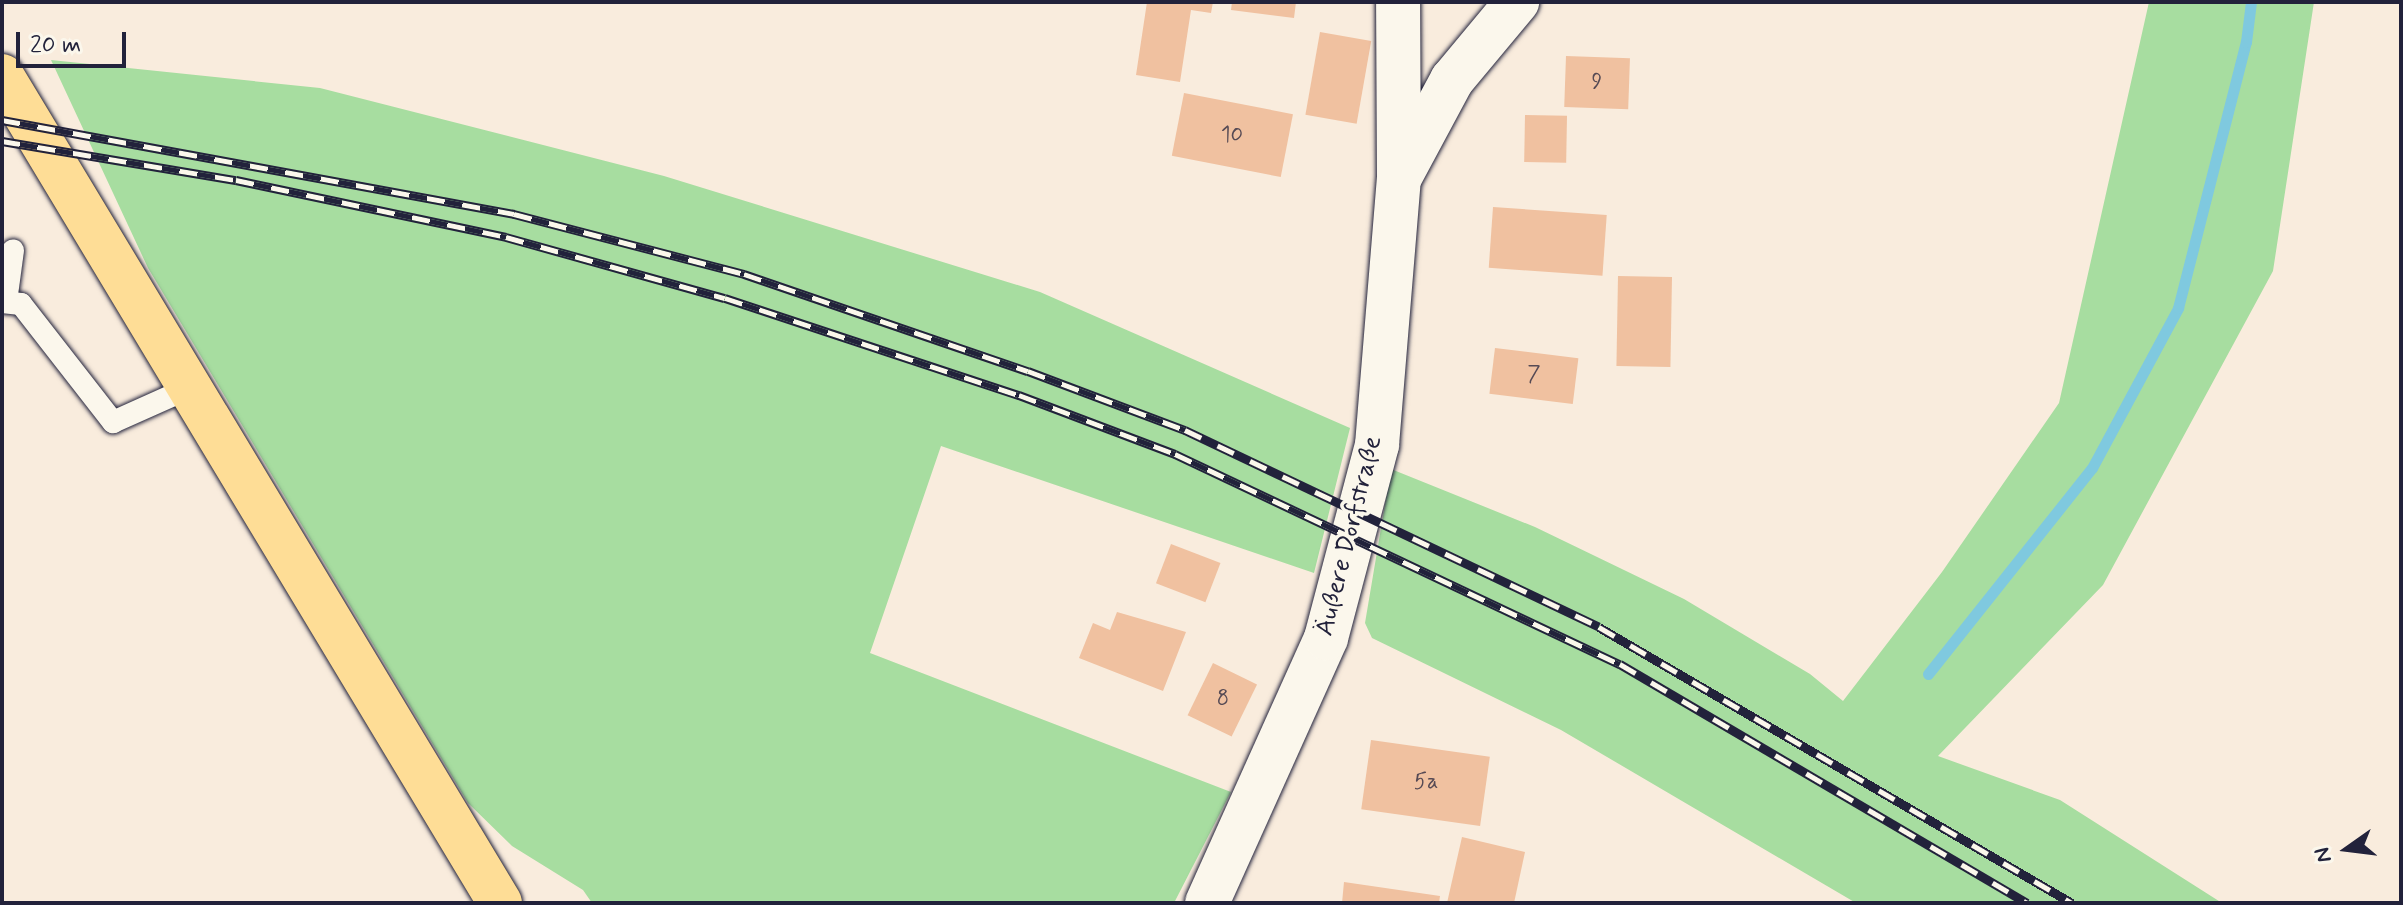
<!DOCTYPE html>
<html>
<head>
<meta charset="utf-8">
<style>
	body { margin:0 }
	#map { position:relative; width:2403px; height:905px; overflow:hidden; background:#f9ecdd; font-family:Mynerve,sans-serif }
	div>[style] { position:absolute }
	.green>* { inset:0; background:#a7dda0 }
	.stream>* { height:11px; margin:-5.5px; padding:0 5.5px; transform-origin:5.5px; border-radius:5.5px; background:#7fc9df }
	.building>* { inset:0; background:#f0c1a0; transform-origin:0 0 }
	.roads { filter:drop-shadow(0 0 2px #22223b) drop-shadow(0 0 2px #22223b) }
	.service>* { height:22px; margin:-11px; padding:0 11px; transform-origin:11px; border-radius:11px; background:#fbf7ec }
	.minor>* { height:44px; margin:-22px; padding:0 22px; transform-origin:22px; border-radius:22px; background:#fbf7ec }
	.primary>* { height:44px; margin:-22px; padding:0 22px; transform-origin:22px; border-radius:22px; background:#fedd96 }
	.rail>* { height:9px; margin-top:-4.5px; transform-origin:0; background:repeating-linear-gradient(90deg,#fbf7ec 0 18px,#22223b 0 36px); box-sizing:border-box; border-block:2px solid #22223b }
	span { translate:-50% -50%; white-space:nowrap; text-align:center; line-height:1.15; -webkit-text-stroke:7px #fbf7ec; paint-order:stroke }
	.number-label { font-size:22px; color:#564a54 }
	.number-label span { -webkit-text-stroke-width:0 }
	.street-label { font-size:26px; color:#22223b }
	.frame { position:absolute; inset:0; border:4px solid #22223b; pointer-events:none }
	.north { position:absolute; left:2307px; top:809px; width:80px; height:80px; -webkit-text-stroke:6px #fbf7ec; paint-order:stroke; rotate:256deg; font-size:22px; font-weight:700; line-height:32px; text-align:center; color:#22223b }
	.north::after { content:''; display:block; margin:auto; width:28px; height:36px; background:#22223b; clip-path:polygon(50% 0,100% 100%,50% 72%,0 100%) }
	.scale { position:absolute; left:16px; top:32px; width:110px; height:36px; box-sizing:border-box; border:4px solid #22223b; border-top:0; padding-left:10px; font-size:24px; line-height:28px; white-space:nowrap; color:#22223b; -webkit-text-stroke:6px #fbf7ec; paint-order:stroke }
</style>
</head>
<body>
<div id="map">
	<div class="green">
		<i style="clip-path:polygon(2149px 2px,2314px 2px,2273px 271px,2103px 585px,1938px 756px,2060px 800px,2222px 903px,1856px 903px,1561px 730px,1372px 638px,1365px 623px,1391px 469px,1535px 527px,1684px 599px,1810px 674px,1843px 701px,1942px 572px,2059px 403px)"></i>
		<i style="clip-path:polygon(51px 60px,320px 88px,664px 176px,1040px 292px,1350px 428px,1314px 573px,941px 446px,870px 653px,1231px 792px,1174px 903px,592px 903px,583px 890px,512px 846px,468px 803px,148px 268px)"></i>
	</div>
	<div class="stream">
		<i style="left:1928px;top:674px;width:263px;rotate:-51.5deg"></i>
		<i style="left:2092px;top:468px;width:182px;rotate:-61.7deg"></i>
		<i style="left:2178px;top:308px;width:275px;rotate:-75.7deg"></i>
		<i style="left:2246px;top:42px;width:40px;rotate:-82.9deg"></i>
	</div>
	<div class="building">
		<i style="clip-path:polygon(1147px 2px,1213px 2px,1211px 13px,1191px 10px,1180px 82px,1136px 75px)"></i>
		<i style="clip-path:polygon(1232px 2px,1296px 2px,1294px 18px,1231px 10px)"></i>
		<i style="left:1320px;top:32px;width:52px;height:84px;rotate:10deg"></i>
		<i style="left:1566px;top:56px;width:64px;height:51px;rotate:2deg"></i>
		<i style="left:1184px;top:93px;width:111px;height:64px;rotate:11deg"></i>
		<i style="left:1525px;top:115px;width:42px;height:47px;rotate:1deg"></i>
		<i style="left:1493px;top:207px;width:114px;height:61px;rotate:4deg"></i>
		<i style="left:1618px;top:276px;width:54px;height:90px;rotate:1deg"></i>
		<i style="left:1495px;top:348px;width:84px;height:46px;rotate:7deg"></i>
		<i style="left:1171px;top:544px;width:53px;height:42px;rotate:21deg"></i>
		<i style="clip-path:polygon(1117px 612px,1186px 632px,1163px 691px,1079px 658px,1093px 623px,1110px 630px)"></i>
		<i style="left:1213px;top:663px;width:49px;height:58px;rotate:26deg"></i>
		<i style="left:1371px;top:740px;width:120px;height:70px;rotate:8deg"></i>
		<i style="clip-path:polygon(1462px 837px,1525px 852px,1514px 903px,1447px 903px)"></i>
		<i style="clip-path:polygon(1344px 882px,1440px 896px,1439px 903px,1342px 903px)"></i>
	</div>
	<div class="roads">
		<div class="service">
			<i style="left:2px;top:302px;width:19px;rotate:6deg"></i>
			<i style="left:21px;top:304px;width:150px;rotate:52.1deg"></i>
			<i style="left:113px;top:422px;width:83px;rotate:-24.1deg"></i>
			<i style="left:6px;top:302px;width:52px;rotate:-82.3deg"></i>
		</div>
		<div class="minor">
			<i style="left:1401px;top:175px;width:108px;rotate:-61.8deg"></i>
			<i style="left:1452px;top:80px;width:102px;rotate:-50.2deg"></i>
			<i style="left:1207px;top:903px;width:290px;rotate:-65.8deg"></i>
			<i style="left:1326px;top:638px;width:200px;rotate:-75.2deg"></i>
			<i style="left:1377px;top:445px;width:268px;rotate:-85.3deg"></i>
			<i style="left:1399px;top:178px;width:176px;rotate:-90.3deg"></i>
		</div>
		<div class="primary">
			<i style="left:2px;top:76px;width:965px;rotate:58.94deg"></i>
		</div>
	</div>
	<div class="rail">
		<i style="left:2px;top:120px;width:521px;rotate:10.4deg"></i>
		<i style="left:514px;top:214px;width:238px;rotate:14.6deg"></i>
		<i style="left:744px;top:274px;width:300px;rotate:18.9deg"></i>
		<i style="left:1028px;top:371px;width:168px;rotate:20.6deg"></i>
		<i style="left:1185px;top:430px;width:458px;rotate:25.4deg"></i>
		<i style="left:1599px;top:627px;width:548px;rotate:30.26deg"></i>
		<i style="left:2px;top:141px;width:237px;rotate:9.5deg"></i>
		<i style="left:236px;top:180px;width:276px;rotate:11.9deg"></i>
		<i style="left:506px;top:237px;width:227px;rotate:15.6deg"></i>
		<i style="left:725px;top:298px;width:310px;rotate:18.3deg"></i>
		<i style="left:1019px;top:395px;width:167px;rotate:20.7deg"></i>
		<i style="left:1175px;top:454px;width:492px;rotate:25.3deg"></i>
		<i style="left:1620px;top:664px;width:472px;rotate:30.4deg"></i>
	</div>
	<div class="number-label">
		<span style="left:1597px;top:83px">9</span>
		<span style="left:1232px;top:136px">10</span>
		<span style="left:1534px;top:376px">7</span>
		<span style="left:1223px;top:700px">8</span>
		<span style="left:1426px;top:783px">5a</span>
	</div>
	<div class="street-label">
		<span style="left:1350px;top:536px;rotate:-76deg">Äußere Dorfstraße</span>
	</div>
	<div class="frame"></div>
	<div class="north">N</div>
	<div class="scale">20 m</div>
</div>
</body>
</html>
